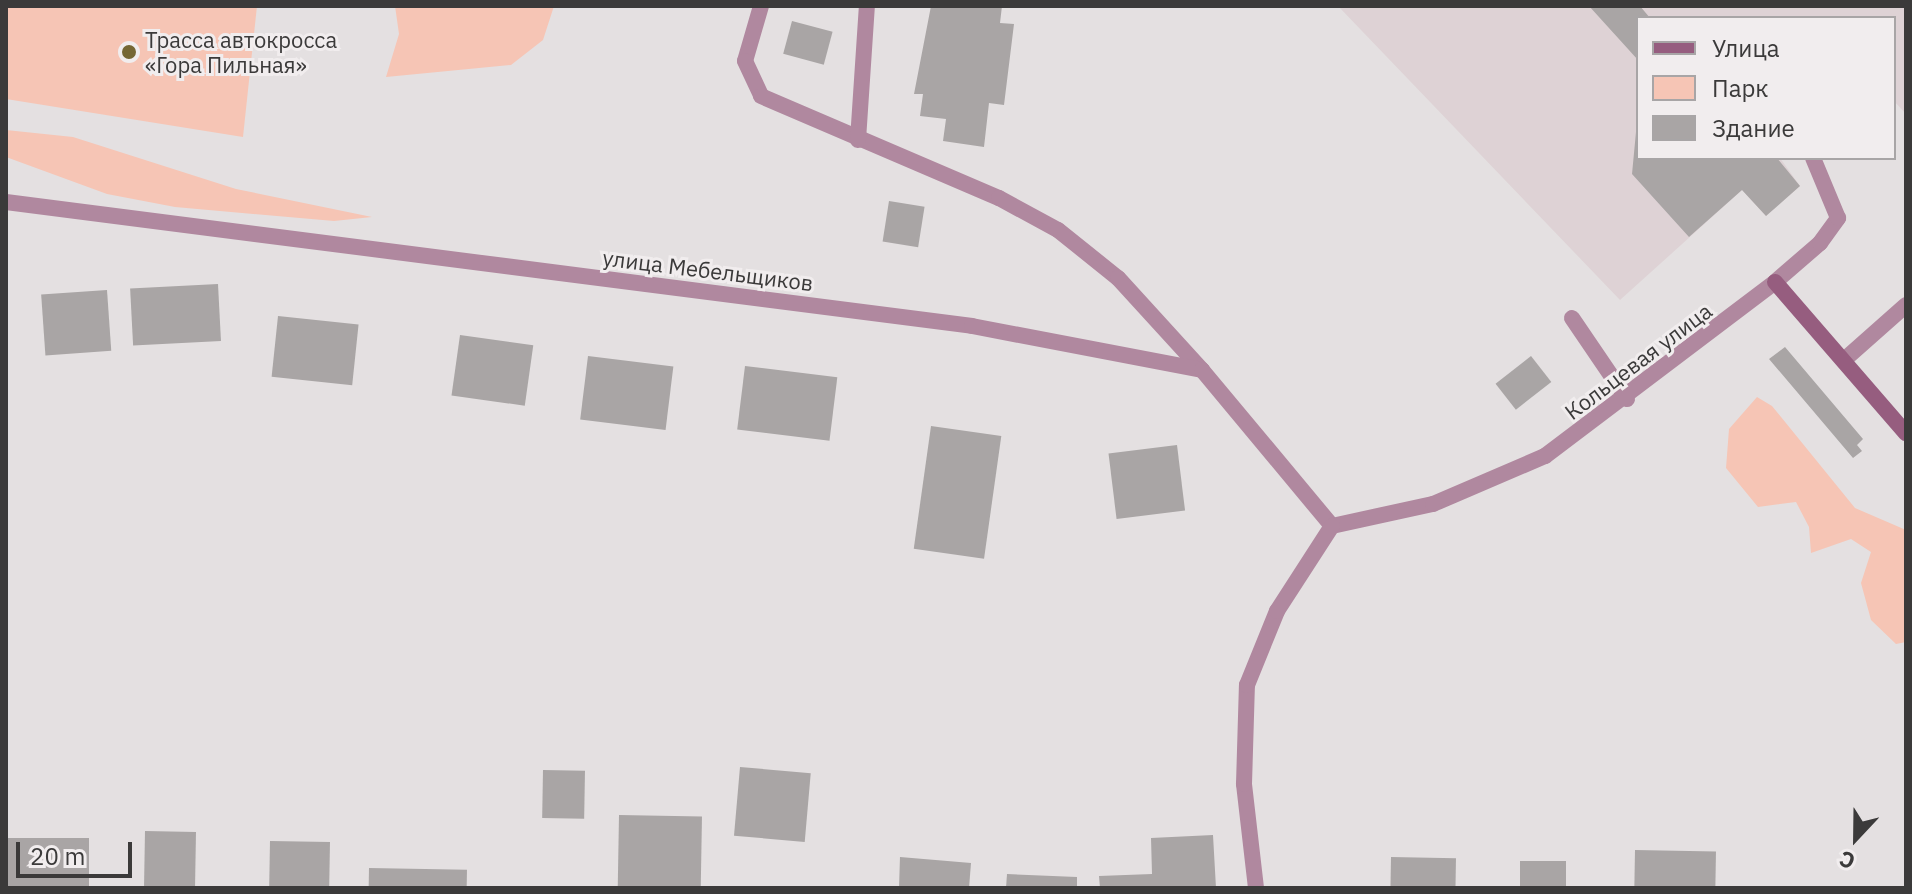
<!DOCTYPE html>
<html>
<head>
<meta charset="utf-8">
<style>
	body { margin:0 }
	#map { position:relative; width:1912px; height:894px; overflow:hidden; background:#e4e0e1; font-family:"IBM Plex Sans",sans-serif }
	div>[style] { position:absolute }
	.built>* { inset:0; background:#ded2d5 }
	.green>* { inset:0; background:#f6c5b5 }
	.building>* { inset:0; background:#a9a5a5; transform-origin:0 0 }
	.lane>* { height:16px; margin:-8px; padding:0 8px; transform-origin:8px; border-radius:8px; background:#b0889f }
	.street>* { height:16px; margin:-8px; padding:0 8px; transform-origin:8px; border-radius:8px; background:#b0889f }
	.secondary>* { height:16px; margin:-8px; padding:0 8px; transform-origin:8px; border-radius:8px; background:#965d7f }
	.dots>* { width:22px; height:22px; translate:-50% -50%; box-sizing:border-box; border:4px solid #f1edee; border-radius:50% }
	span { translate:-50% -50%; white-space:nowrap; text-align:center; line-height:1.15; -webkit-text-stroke:6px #f1edee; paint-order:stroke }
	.poi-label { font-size:22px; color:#3b3a3a }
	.left { translate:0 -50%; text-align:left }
	.street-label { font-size:22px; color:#3b3a3a }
	.frame { position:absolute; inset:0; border:8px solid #3b3a3a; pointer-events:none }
	.legend { position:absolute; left:1636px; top:16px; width:260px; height:144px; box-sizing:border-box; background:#f1edee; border:2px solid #a8a5a6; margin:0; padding:10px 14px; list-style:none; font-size:24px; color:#3b3a3a }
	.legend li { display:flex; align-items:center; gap:16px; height:40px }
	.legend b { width:40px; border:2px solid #a8a5a6 }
	.north { position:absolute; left:1816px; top:798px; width:80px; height:80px; -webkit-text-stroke:6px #f1edee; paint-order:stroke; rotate:202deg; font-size:22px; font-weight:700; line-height:32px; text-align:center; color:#3b3a3a }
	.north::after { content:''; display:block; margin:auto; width:28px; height:36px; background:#3b3a3a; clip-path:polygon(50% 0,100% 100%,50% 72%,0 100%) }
	.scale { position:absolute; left:16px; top:842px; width:116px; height:36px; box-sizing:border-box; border:4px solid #3b3a3a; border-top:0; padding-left:10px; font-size:24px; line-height:28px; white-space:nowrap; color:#3b3a3a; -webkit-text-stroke:6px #f1edee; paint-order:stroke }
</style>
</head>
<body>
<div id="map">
	<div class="built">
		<i style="clip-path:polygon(1338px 6px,1906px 6px,1906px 114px,1894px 101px,1894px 18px,1638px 18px,1638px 158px,1780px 158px,1800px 186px,1766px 216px,1742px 190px,1620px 300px)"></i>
	</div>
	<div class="green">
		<i style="clip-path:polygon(6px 6px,257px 6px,243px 137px,6px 99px)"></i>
		<i style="clip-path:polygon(395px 6px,554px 6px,543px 40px,511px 65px,386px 77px,399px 34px)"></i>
		<i style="clip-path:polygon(6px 130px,73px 137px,236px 189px,372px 217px,334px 221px,175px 207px,107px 194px,6px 157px)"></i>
		<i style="clip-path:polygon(1757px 397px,1772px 406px,1855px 508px,1906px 530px,1906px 642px,1896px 644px,1871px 620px,1861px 583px,1871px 552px,1851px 539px,1811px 553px,1809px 527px,1796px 502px,1758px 507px,1726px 468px,1729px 429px)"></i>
	</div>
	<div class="building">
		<i style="clip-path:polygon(931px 6px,1002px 6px,1000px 23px,1014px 24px,1004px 105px,989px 103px,984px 147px,943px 141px,946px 119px,920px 116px,923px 94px,914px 94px)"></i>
		<i style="clip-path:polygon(1589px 6px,1640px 6px,1650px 18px,1638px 18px,1638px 60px)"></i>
		<i style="left:792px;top:21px;width:42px;height:34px;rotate:15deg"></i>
		<i style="clip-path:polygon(1636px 132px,1638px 158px,1777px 158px,1800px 186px,1766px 216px,1742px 190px,1689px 237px,1632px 174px)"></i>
		<i style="left:889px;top:201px;width:36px;height:41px;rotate:9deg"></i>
		<i style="left:218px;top:284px;width:57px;height:88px;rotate:87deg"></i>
		<i style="left:107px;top:290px;width:61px;height:66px;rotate:86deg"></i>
		<i style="left:278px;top:316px;width:81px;height:61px;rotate:6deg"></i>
		<i style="left:460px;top:335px;width:74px;height:61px;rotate:8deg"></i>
		<i style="clip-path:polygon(1785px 347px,1863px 439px,1857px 445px,1862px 451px,1853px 458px,1769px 359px)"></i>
		<i style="left:588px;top:356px;width:86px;height:64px;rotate:7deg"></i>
		<i style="left:1531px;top:356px;width:33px;height:45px;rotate:52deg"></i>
		<i style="left:745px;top:366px;width:93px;height:64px;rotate:7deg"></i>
		<i style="left:931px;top:426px;width:71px;height:124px;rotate:8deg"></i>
		<i style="left:1177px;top:445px;width:66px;height:69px;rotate:83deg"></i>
		<i style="left:740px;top:767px;width:71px;height:69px;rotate:5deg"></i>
		<i style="left:543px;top:770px;width:42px;height:48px;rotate:1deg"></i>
		<i style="left:619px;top:815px;width:83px;height:73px;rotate:1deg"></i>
		<i style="left:145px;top:831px;width:51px;height:57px;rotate:1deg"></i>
		<i style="clip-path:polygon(1213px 835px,1216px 888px,1100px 888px,1099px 876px,1152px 874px,1151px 838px)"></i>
		<i style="left:6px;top:838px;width:83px;height:50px"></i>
		<i style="left:270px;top:841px;width:60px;height:47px;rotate:1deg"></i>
		<i style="left:1635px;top:850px;width:81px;height:38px;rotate:1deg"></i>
		<i style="clip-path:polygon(900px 857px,971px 863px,969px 888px,899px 888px)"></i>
		<i style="left:1391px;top:857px;width:65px;height:31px;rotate:1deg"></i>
		<i style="left:1520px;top:861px;width:46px;height:27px"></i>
		<i style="left:369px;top:868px;width:98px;height:20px;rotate:1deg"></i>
		<i style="clip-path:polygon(1007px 874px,1077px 877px,1077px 888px,1006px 888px)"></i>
	</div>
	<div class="lane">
		<i style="left:761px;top:6px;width:57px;rotate:106.2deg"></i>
		<i style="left:745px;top:61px;width:38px;rotate:65deg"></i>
		<i style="left:761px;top:96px;width:259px;rotate:23.2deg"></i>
		<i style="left:999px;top:198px;width:67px;rotate:28.5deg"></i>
		<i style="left:1058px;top:230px;width:77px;rotate:38.7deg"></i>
		<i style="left:1118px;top:278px;width:125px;rotate:47.6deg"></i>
		<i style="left:858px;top:140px;width:134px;rotate:-86.2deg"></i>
		<i style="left:1775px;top:282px;width:60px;rotate:-40.9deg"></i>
		<i style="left:1820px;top:243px;width:31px;rotate:-54deg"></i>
		<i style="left:1838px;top:218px;width:65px;rotate:-112.6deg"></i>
		<i style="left:1572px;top:318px;width:98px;rotate:55.8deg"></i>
		<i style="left:1844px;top:360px;width:83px;rotate:-41.6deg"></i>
	</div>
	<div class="street">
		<i style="left:6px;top:202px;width:974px;rotate:7.31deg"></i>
		<i style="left:972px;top:326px;width:234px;rotate:10.8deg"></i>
		<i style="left:1202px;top:370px;width:203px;rotate:50.2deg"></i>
		<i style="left:1332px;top:526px;width:103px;rotate:-12.3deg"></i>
		<i style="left:1433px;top:504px;width:122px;rotate:-23.2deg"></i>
		<i style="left:1545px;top:456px;width:288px;rotate:-37.1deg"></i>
		<i style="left:1256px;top:888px;width:105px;rotate:-96.6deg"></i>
		<i style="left:1244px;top:784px;width:99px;rotate:-88.3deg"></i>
		<i style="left:1247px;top:685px;width:80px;rotate:-67.9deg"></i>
		<i style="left:1277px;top:611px;width:101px;rotate:-57.1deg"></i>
	</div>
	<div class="secondary">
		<i style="left:1775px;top:282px;width:200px;rotate:49.1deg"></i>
	</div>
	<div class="dots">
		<i style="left:129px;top:52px;background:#756734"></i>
	</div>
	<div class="poi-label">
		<span class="left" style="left:145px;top:52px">Трасса автокросса<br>«Гора Пильная»</span>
	</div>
	<div class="street-label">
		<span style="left:708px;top:270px;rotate:7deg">улица Мебельщиков</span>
		<span style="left:1638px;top:361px;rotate:-37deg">Кольцевая улица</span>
	</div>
	<div class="frame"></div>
	<ul class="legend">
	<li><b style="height:10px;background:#965d7f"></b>Улица</li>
	<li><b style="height:22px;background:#f6c5b5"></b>Парк</li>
	<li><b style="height:22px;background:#a9a5a5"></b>Здание</li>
	</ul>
	<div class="north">С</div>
	<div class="scale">20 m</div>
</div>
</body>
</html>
